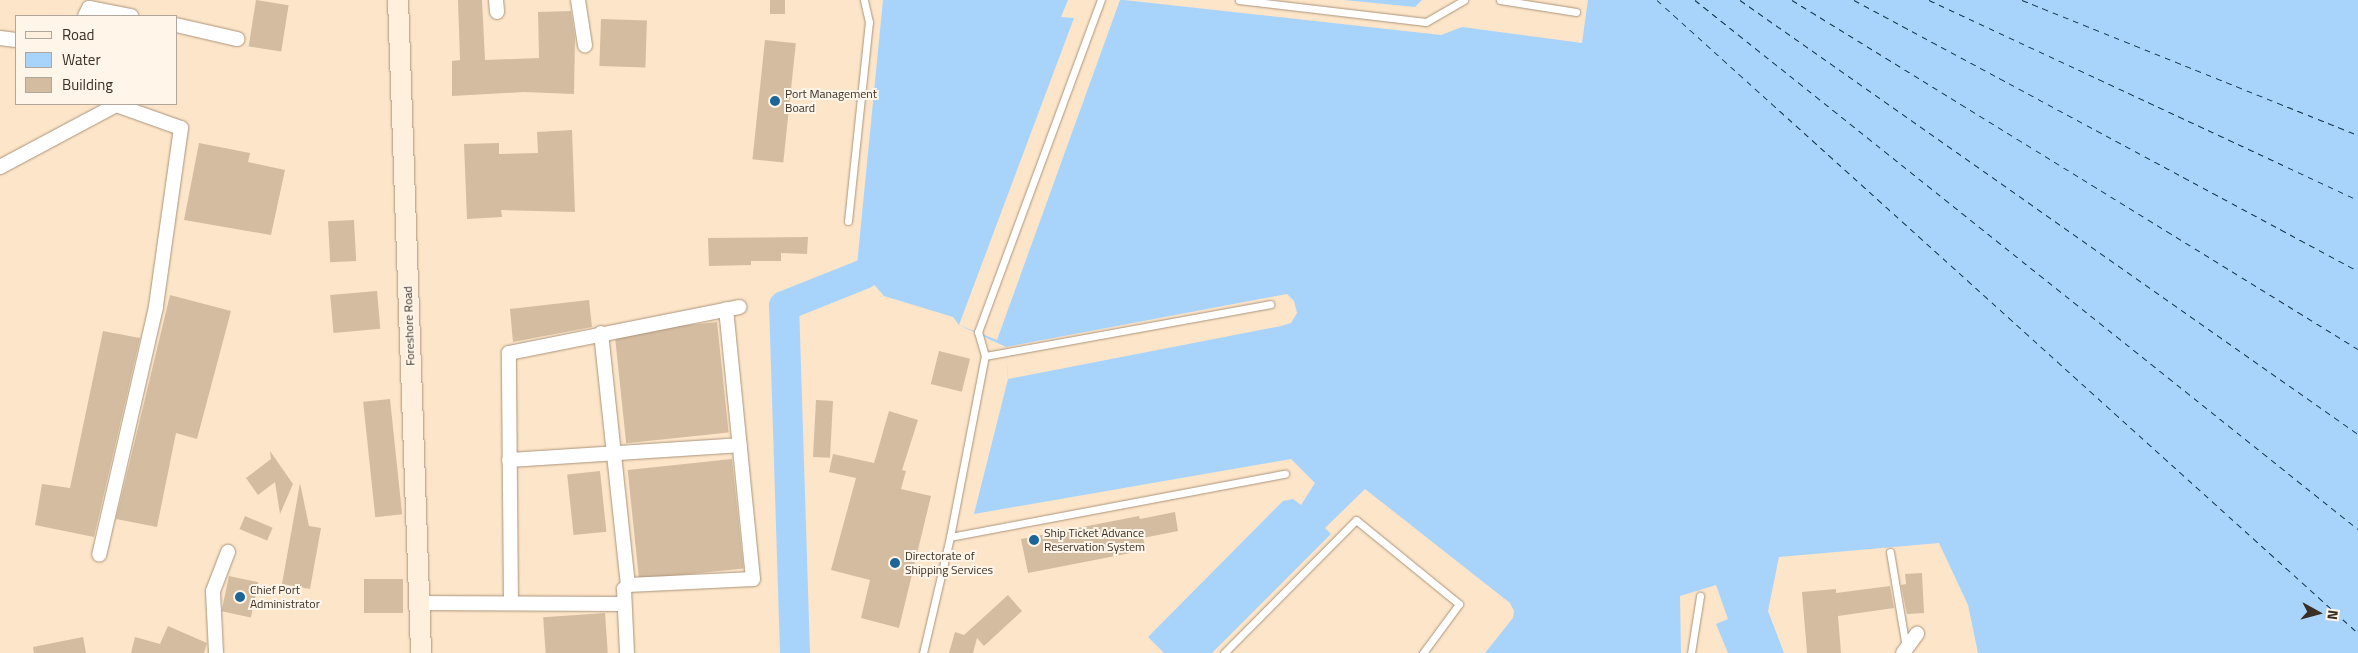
<!DOCTYPE html>
<html>
<head>
<meta charset="utf-8">
<style>
	body { margin:0 }
	#map { position:relative; width:2358px; height:653px; overflow:hidden; background:#fde5c9; font-family:"Titillium Web",sans-serif }
	div>[style] { position:absolute }
	.water>* { inset:0; background:#a8d4fb }
	.pier>* { inset:0; background:#fde5c9 }
	.river>* { height:30px; margin:-15px; padding:0 15px; transform-origin:15px; border-radius:15px; background:#a8d4fb }
	.ferry>* { height:1px; margin-top:-0.5px; transform-origin:0; background:repeating-linear-gradient(90deg,#12334c 0 6px,transparent 0 11px) }
	.building>* { inset:0; background:#d4bca1; transform-origin:0 0 }
	.roads { filter:drop-shadow(0 0 1px #ab947a) drop-shadow(0 0 1px #ab947a) }
	.service>* { height:7px; margin:-3.5px; padding:0 3.5px; transform-origin:3.5px; border-radius:3.5px; background:#fff }
	.minor>* { height:14px; margin:-7px; padding:0 7px; transform-origin:7px; border-radius:7px; background:#fff }
	.secondary>* { height:20px; margin:-10px; padding:0 10px; transform-origin:10px; border-radius:10px; background:#ffefdd }
	.dots>* { width:14px; height:14px; translate:-50% -50%; box-sizing:border-box; border:2px solid #fff5e9; border-radius:50% }
	span { translate:-50% -50%; white-space:nowrap; text-align:center; line-height:1.15; -webkit-text-stroke:4px #fff5e9; paint-order:stroke }
	.poi-label { font-size:12px; color:#392f25 }
	.left { translate:0 -50%; text-align:left }
	.street-label { font-size:12px; color:#392f25 }
	.legend { position:absolute; left:15px; top:15px; width:162px; height:90px; box-sizing:border-box; background:#fff5e9; border:1px solid #b0a69b; margin:0; padding:6px 9px; list-style:none; font-size:15px; color:#392f25 }
	.legend li { display:flex; align-items:center; gap:10px; height:25px }
	.legend b { width:25px; border:1px solid #b0a69b }
	.north { position:absolute; left:2293px; top:588px; width:50px; height:50px; -webkit-text-stroke:4px #fff5e9; paint-order:stroke; rotate:97deg; font-size:14px; font-weight:700; line-height:20px; text-align:center; color:#392f25 }
	.north::after { content:''; display:block; margin:auto; width:18px; height:22px; background:#392f25; clip-path:polygon(50% 0,100% 100%,50% 72%,0 100%) }
</style>
</head>
<body>
<div id="map">
	<div class="water">
		<i style="clip-path:polygon(883px 0,2358px 0,2358px 653px,1978px 653px,1968px 605px,1939px 543px,1779px 557px,1768px 611px,1784px 653px,1728px 653px,1716px 624px,1728px 619px,1716px 585px,1680px 596px,1681px 653px,1485px 653px,1513px 618px,1514px 611px,1510px 603px,1365px 489px,1325px 528px,1331px 534px,1212px 653px,1164px 653px,1148px 637px,1283px 501px,1293px 499px,1301px 505px,1315px 483px,1291px 459px,974px 514px,1008px 379px,1006px 347px,959px 325px,953px 317px,884px 296px,857px 265px)"></i>
	</div>
	<div class="pier">
		<i style="clip-path:polygon(1068px 0,1120px 0,997px 340px,959px 325px,1074px 18px,1061px 17px)"></i>
		<i style="clip-path:polygon(1124px 0,1344px 0,1415px 7px,1422px 0,1588px 0,1582px 43px,1462px 27px,1441px 35px)"></i>
		<i style="clip-path:polygon(1287px 294px,1294px 301px,1297px 313px,1291px 323px,1281px 326px,1008px 379px,1006px 347px)"></i>
	</div>
	<div class="river">
		<i style="left:795px;top:653px;width:347px;rotate:-91.8deg"></i>
		<i style="left:784px;top:306px;width:86px;rotate:-21.8deg"></i>
	</div>
	<div class="ferry">
		<i style="left:1657px;top:0;width:945px;rotate:42.08deg"></i>
		<i style="left:1695px;top:0;width:848px;rotate:38.59deg"></i>
		<i style="left:1740px;top:0;width:755px;rotate:35.08deg"></i>
		<i style="left:1792px;top:0;width:665px;rotate:31.66deg"></i>
		<i style="left:1854px;top:0;width:572px;rotate:28.27deg"></i>
		<i style="left:1929px;top:0;width:473px;rotate:25deg"></i>
		<i style="left:2022px;top:0;width:362px;rotate:21.9deg"></i>
	</div>
	<div class="building">
		<i style="left:256px;top:0;width:33px;height:47px;rotate:9deg"></i>
		<i style="clip-path:polygon(458px 0,482px 0,485px 60px,539px 58px,538px 12px,571px 11px,575px 37px,574px 94px,524px 92px,452px 96px,452px 61px,460px 60px)"></i>
		<i style="left:770px;top:0;width:15px;height:14px"></i>
		<i style="left:601px;top:19px;width:46px;height:47px;rotate:2deg"></i>
		<i style="left:765px;top:40px;width:31px;height:120px;rotate:6deg"></i>
		<i style="clip-path:polygon(572px 130px,575px 212px,501px 210px,502px 217px,467px 219px,464px 144px,499px 143px,499px 154px,538px 153px,537px 132px)"></i>
		<i style="clip-path:polygon(199px 143px,250px 153px,248px 162px,285px 170px,271px 235px,184px 220px)"></i>
		<i style="left:354px;top:220px;width:41px;height:26px;rotate:87deg"></i>
		<i style="clip-path:polygon(808px 237px,807px 254px,781px 253px,781px 261px,751px 261px,751px 265px,709px 266px,708px 238px)"></i>
		<i style="left:377px;top:291px;width:38px;height:47px;rotate:85deg"></i>
		<i style="clip-path:polygon(170px 295px,231px 311px,197px 439px,176px 433px,157px 527px,116px 519px)"></i>
		<i style="clip-path:polygon(589px 300px,592px 327px,513px 342px,510px 309px)"></i>
		<i style="left:717px;top:322px;width:111px;height:103px;rotate:84deg"></i>
		<i style="clip-path:polygon(103px 331px,140px 338px,94px 537px,35px 525px,42px 484px,70px 488px)"></i>
		<i style="left:939px;top:351px;width:32px;height:34px;rotate:14deg"></i>
		<i style="left:390px;top:399px;width:116px;height:27px;rotate:84deg"></i>
		<i style="left:816px;top:400px;width:17px;height:57px;rotate:3deg"></i>
		<i style="clip-path:polygon(889px 411px,918px 420px,902px 470px,906px 471px,901px 489px,931px 496px,899px 628px,861px 618px,870px 580px,831px 570px,856px 478px,829px 472px,833px 454px,874px 463px)"></i>
		<i style="clip-path:polygon(270px 451px,293px 484px,280px 514px,275px 482px,258px 495px,246px 478px,271px 459px)"></i>
		<i style="left:732px;top:459px;width:110px;height:105px;rotate:84deg"></i>
		<i style="left:600px;top:471px;width:61px;height:33px;rotate:84deg"></i>
		<i style="clip-path:polygon(300px 483px,309px 526px,321px 528px,310px 589px,282px 584px)"></i>
		<i style="clip-path:polygon(1175px 512px,1178px 531px,1143px 538px,1146px 550px,1028px 573px,1021px 539px,1139px 516px,1140px 519px)"></i>
		<i style="left:245px;top:516px;width:30px;height:14px;rotate:23deg"></i>
		<i style="clip-path:polygon(1922px 573px,1924px 613px,1907px 614px,1901px 585px,1906px 584px,1905px 574px)"></i>
		<i style="left:229px;top:576px;width:30px;height:36px;rotate:12deg"></i>
		<i style="left:364px;top:579px;width:39px;height:34px"></i>
		<i style="clip-path:polygon(1890px 586px,1894px 608px,1838px 616px,1841px 653px,1807px 653px,1802px 592px,1836px 589px,1836px 593px)"></i>
		<i style="clip-path:polygon(1008px 595px,1022px 611px,984px 646px,977px 638px,973px 653px,949px 653px,955px 632px,964px 635px)"></i>
		<i style="left:605px;top:613px;width:40px;height:62px;rotate:86deg"></i>
		<i style="clip-path:polygon(168px 626px,207px 643px,204px 653px,131px 653px,135px 637px,160px 644px)"></i>
		<i style="clip-path:polygon(83px 637px,86px 653px,34px 653px,33px 647px)"></i>
	</div>
	<div class="roads">
		<div class="service">
			<i style="left:1239px;top:0;width:188px;rotate:6.7deg"></i>
			<i style="left:1426px;top:22px;width:44px;rotate:-30.1deg"></i>
			<i style="left:1500px;top:0;width:77px;rotate:9deg"></i>
			<i style="left:848px;top:221px;width:200px;rotate:-84deg"></i>
			<i style="left:869px;top:22px;width:23px;rotate:-103deg"></i>
			<i style="left:985px;top:356px;width:290px;rotate:-10.3deg"></i>
			<i style="left:950px;top:537px;width:341px;rotate:-10.7deg"></i>
			<i style="left:1890px;top:552px;width:97px;rotate:80.5deg"></i>
			<i style="left:923px;top:653px;width:119px;rotate:-76.9deg"></i>
			<i style="left:950px;top:537px;width:184px;rotate:-79.1deg"></i>
			<i style="left:985px;top:356px;width:25px;rotate:-106deg"></i>
			<i style="left:978px;top:332px;width:354px;rotate:-69.7deg"></i>
			<i style="left:1224px;top:653px;width:187px;rotate:-45.2deg"></i>
			<i style="left:1356px;top:520px;width:133px;rotate:39.2deg"></i>
			<i style="left:1459px;top:604px;width:61px;rotate:126.3deg"></i>
			<i style="left:1691px;top:653px;width:58px;rotate:-81deg"></i>
		</div>
		<div class="minor">
			<i style="left:496px;top:0;width:12px;rotate:85deg"></i>
			<i style="left:578px;top:0;width:46px;rotate:81.2deg"></i>
			<i style="left:85px;top:16px;width:9px;rotate:-63deg"></i>
			<i style="left:89px;top:8px;width:43px;rotate:10.8deg"></i>
			<i style="left:176px;top:25px;width:63px;rotate:12.9deg"></i>
			<i style="left:0;top:38px;width:16px;rotate:7deg"></i>
			<i style="left:0;top:167px;width:132px;rotate:-28.1deg"></i>
			<i style="left:116px;top:105px;width:69px;rotate:19.5deg"></i>
			<i style="left:181px;top:128px;width:181px;rotate:98deg"></i>
			<i style="left:156px;top:307px;width:254px;rotate:102.9deg"></i>
			<i style="left:601px;top:333px;width:253px;rotate:83.9deg"></i>
			<i style="left:628px;top:585px;width:6px;rotate:135deg"></i>
			<i style="left:624px;top:589px;width:64px;rotate:87.3deg"></i>
			<i style="left:509px;top:460px;width:231px;rotate:-3.7deg"></i>
			<i style="left:628px;top:585px;width:125px;rotate:-2.7deg"></i>
			<i style="left:753px;top:579px;width:271px;rotate:-95.7deg"></i>
			<i style="left:419px;top:603px;width:205px;rotate:0.3deg"></i>
			<i style="left:511px;top:603px;width:250px;rotate:-90.5deg"></i>
			<i style="left:509px;top:353px;width:235px;rotate:-11.3deg"></i>
			<i style="left:216px;top:653px;width:62px;rotate:-92.8deg"></i>
			<i style="left:213px;top:591px;width:42px;rotate:-69deg"></i>
			<i style="left:1903px;top:653px;width:24px;rotate:-54deg"></i>
		</div>
		<div class="secondary">
			<i style="left:398px;top:0;width:653px;rotate:87.98deg"></i>
		</div>
	</div>
	<div class="dots">
		<i style="left:775px;top:101px;background:#1c6598"></i>
		<i style="left:1034px;top:540px;background:#1c6598"></i>
		<i style="left:895px;top:563px;background:#1c6598"></i>
		<i style="left:240px;top:597px;background:#1c6598"></i>
	</div>
	<div class="poi-label">
		<span class="left" style="left:785px;top:101px">Port Management<br>Board</span>
		<span class="left" style="left:1044px;top:540px">Ship Ticket Advance<br>Reservation System</span>
		<span class="left" style="left:905px;top:563px">Directorate of<br>Shipping Services</span>
		<span class="left" style="left:250px;top:597px">Chief Port<br>Administrator</span>
	</div>
	<div class="street-label">
		<span style="left:409px;top:326px;rotate:-92deg">Foreshore Road</span>
	</div>
	<ul class="legend">
	<li><b style="height:6px;background:#ffefdd"></b>Road</li>
	<li><b style="height:14px;background:#a8d4fb"></b>Water</li>
	<li><b style="height:14px;background:#d4bca1"></b>Building</li>
	</ul>
	<div class="north">N</div>
</div>
</body>
</html>
